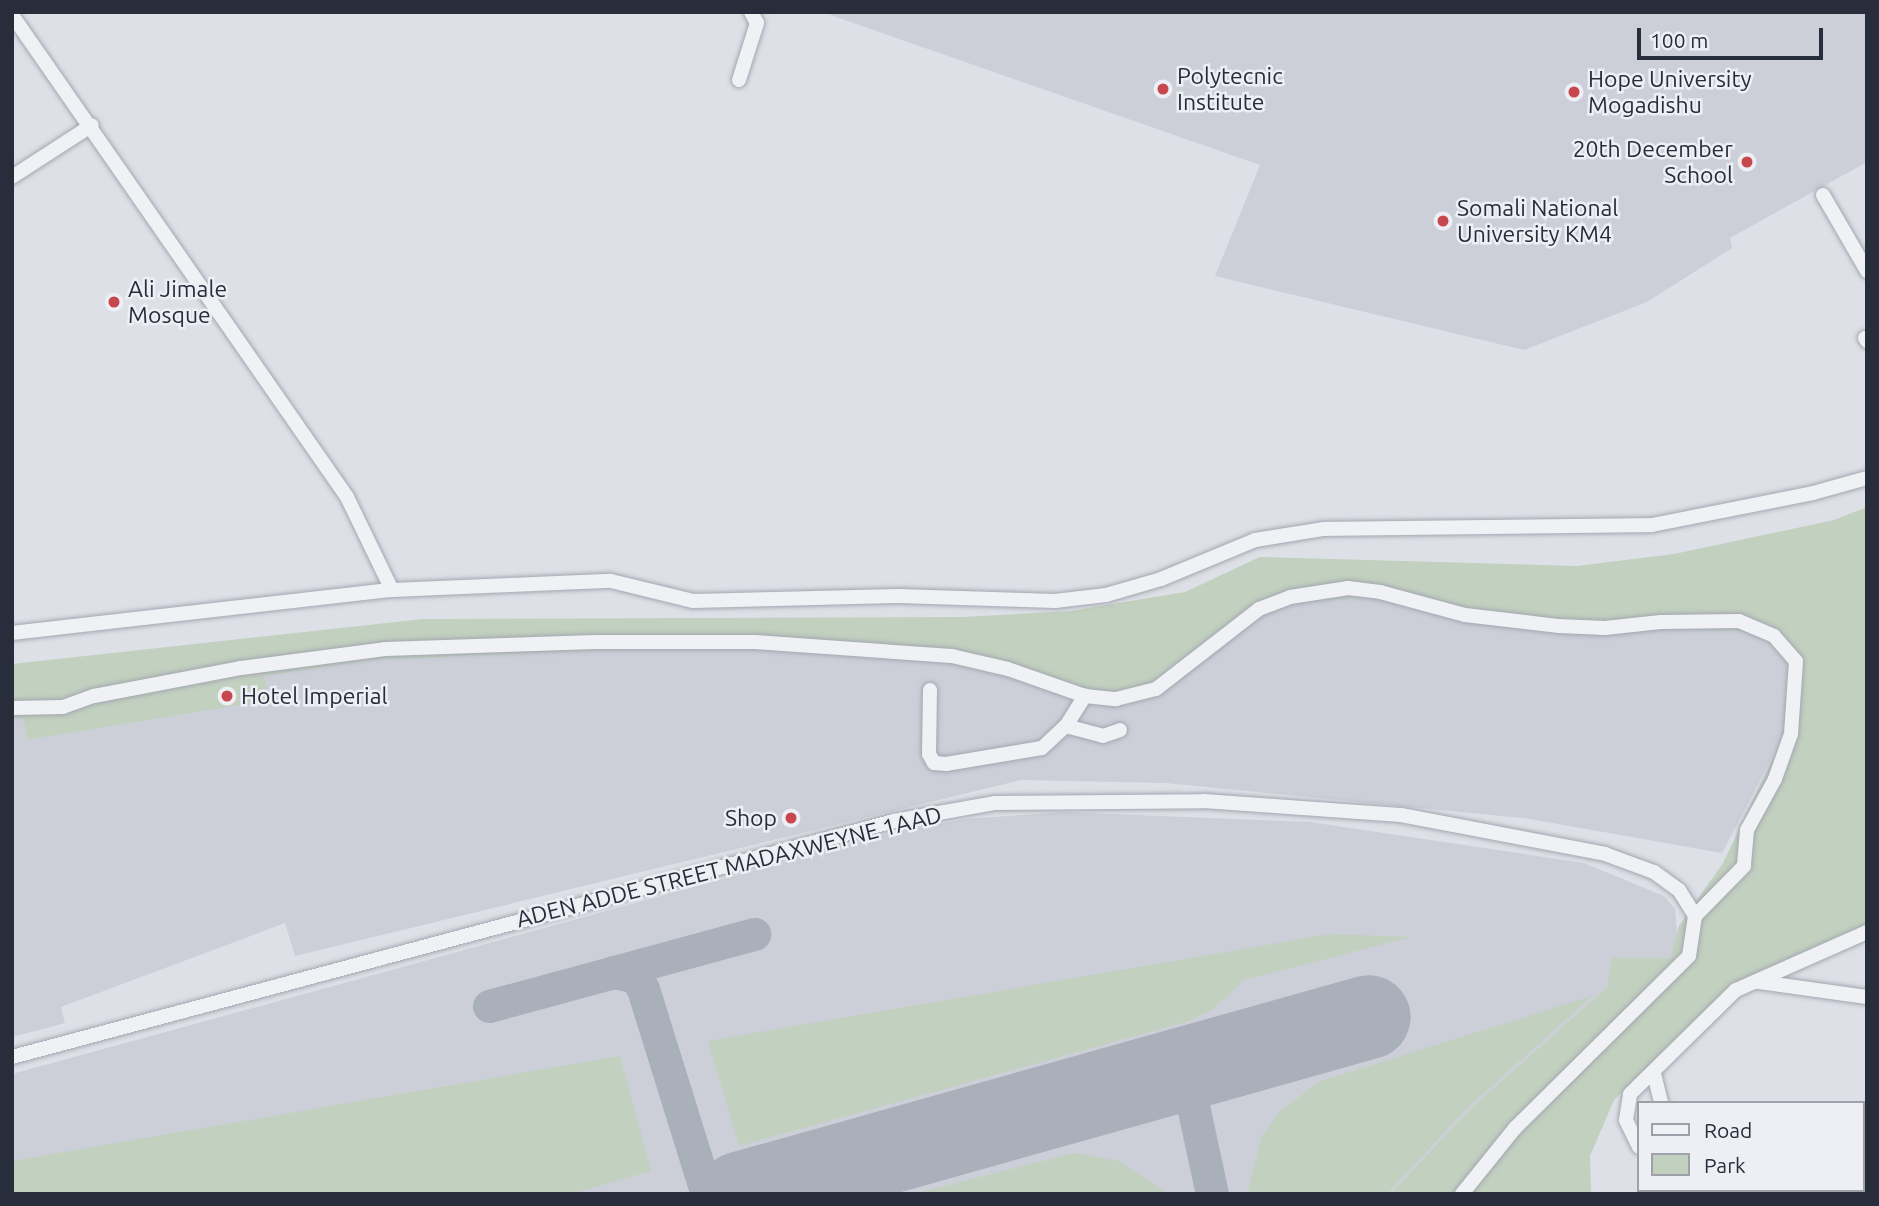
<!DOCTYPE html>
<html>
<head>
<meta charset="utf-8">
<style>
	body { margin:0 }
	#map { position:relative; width:1879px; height:1206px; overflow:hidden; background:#dde0e6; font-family:Ubuntu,sans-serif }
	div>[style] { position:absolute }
	.built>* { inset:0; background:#cccfd8 }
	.green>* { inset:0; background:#c2d0bf }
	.taxiway>* { height:33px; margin:-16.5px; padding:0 16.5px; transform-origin:16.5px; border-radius:16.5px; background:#aab0ba }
	.runway>* { height:84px; margin:-42px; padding:0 42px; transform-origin:42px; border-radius:42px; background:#aab0ba }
	.roads { filter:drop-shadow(0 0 2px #a3a7b0) drop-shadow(0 0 2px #a3a7b0) }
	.minor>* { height:14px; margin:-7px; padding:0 7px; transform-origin:7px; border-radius:7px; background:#f0f1f5 }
	.dots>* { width:19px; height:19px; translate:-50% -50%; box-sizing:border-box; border:4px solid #edeff4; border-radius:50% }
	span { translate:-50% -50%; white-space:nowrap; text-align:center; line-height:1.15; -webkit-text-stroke:5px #edeff4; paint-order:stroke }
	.poi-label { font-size:23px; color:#282d3c }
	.left { translate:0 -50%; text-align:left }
	.right { translate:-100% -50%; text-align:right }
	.street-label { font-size:23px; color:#282d3c }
	.frame { position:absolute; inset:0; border:14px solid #282d3c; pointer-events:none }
	.legend { position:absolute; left:1637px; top:1101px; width:228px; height:91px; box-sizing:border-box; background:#edeff4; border:2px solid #9ea1aa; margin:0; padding:9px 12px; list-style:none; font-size:21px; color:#282d3c }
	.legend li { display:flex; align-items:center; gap:14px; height:35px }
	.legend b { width:35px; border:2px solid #9ea1aa }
	.scale { position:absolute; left:1637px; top:28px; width:186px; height:32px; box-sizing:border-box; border:4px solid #282d3c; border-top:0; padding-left:9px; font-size:21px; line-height:24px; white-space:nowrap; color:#282d3c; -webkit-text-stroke:5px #edeff4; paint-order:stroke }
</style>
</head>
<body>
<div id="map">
	<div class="built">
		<i style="clip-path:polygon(822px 12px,1867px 12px,1867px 162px,1730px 238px,1732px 248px,1647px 302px,1524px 350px,1215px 276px,1260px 165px)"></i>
		<i style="clip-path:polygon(1384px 596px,1665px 628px,1754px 631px,1789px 659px,1781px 741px,1722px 853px,1530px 819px,1165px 783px,1021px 780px,295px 956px,285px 923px,61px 1007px,65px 1023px,12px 1037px,12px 718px,23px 718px,27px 740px,268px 700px,264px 676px,375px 660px,718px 645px)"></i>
		<i style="clip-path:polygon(1063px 812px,1310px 822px,1584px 863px,1664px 896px,1675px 909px,1678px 942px,1671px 958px,1607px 987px,1468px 1111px,1390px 1194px,12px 1194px,12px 1074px,891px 833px,966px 819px)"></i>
	</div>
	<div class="green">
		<i style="clip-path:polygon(1867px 507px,1867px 926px,1730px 994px,1614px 1100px,1590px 1156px,1591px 1194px,1390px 1194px,1468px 1111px,1607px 987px,1612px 958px,1671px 958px,1679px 926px,1723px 863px,1781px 741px,1789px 659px,1754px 631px,1538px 627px,1384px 596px,1270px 605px,1166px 687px,1088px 699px,976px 662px,718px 645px,375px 660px,264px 676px,269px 700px,27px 740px,23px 718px,12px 718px,12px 664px,423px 619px,963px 617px,1070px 611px,1185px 592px,1260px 557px,1577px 566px,1674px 554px,1834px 520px)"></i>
		<i style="clip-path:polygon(1330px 934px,1411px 937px,1244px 980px,1213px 1009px,1189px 1021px,739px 1146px,708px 1041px)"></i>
		<i style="clip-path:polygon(1592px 996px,1466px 1109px,1387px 1194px,1247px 1194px,1262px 1136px,1281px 1110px,1321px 1081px)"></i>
		<i style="clip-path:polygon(620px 1056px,651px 1171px,571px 1194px,12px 1194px,12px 1161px)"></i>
		<i style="clip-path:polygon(1075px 1153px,1119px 1161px,1168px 1194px,912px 1194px)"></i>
	</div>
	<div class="taxiway">
		<i style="left:614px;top:972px;width:23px;rotate:13deg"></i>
		<i style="left:636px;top:977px;width:14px;rotate:60deg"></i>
		<i style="left:643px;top:989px;width:215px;rotate:72.7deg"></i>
		<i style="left:489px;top:1006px;width:275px;rotate:-15.2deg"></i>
		<i style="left:1185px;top:1069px;width:128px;rotate:77.8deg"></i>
		<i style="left:805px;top:1175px;width:19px;rotate:78deg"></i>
	</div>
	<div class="runway">
		<i style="left:739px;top:1194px;width:654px;rotate:-15.69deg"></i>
	</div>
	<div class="roads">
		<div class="minor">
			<i style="left:12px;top:15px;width:587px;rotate:55.2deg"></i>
			<i style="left:347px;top:497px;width:103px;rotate:64.2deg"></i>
			<i style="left:739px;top:80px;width:60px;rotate:-72.5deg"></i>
			<i style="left:757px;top:23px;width:13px;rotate:-119deg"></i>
			<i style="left:12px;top:177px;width:95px;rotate:-33deg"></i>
			<i style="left:1823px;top:195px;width:88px;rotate:59.9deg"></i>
			<i style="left:1865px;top:338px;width:4px;rotate:56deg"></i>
			<i style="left:12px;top:633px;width:382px;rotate:-6.5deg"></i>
			<i style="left:392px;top:590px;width:219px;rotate:-2.4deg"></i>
			<i style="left:611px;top:581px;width:84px;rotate:13.7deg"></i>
			<i style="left:693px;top:601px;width:206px;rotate:-1.4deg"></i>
			<i style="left:899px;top:596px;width:156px;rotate:1.8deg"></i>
			<i style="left:1055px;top:601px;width:51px;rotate:-6.7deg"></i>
			<i style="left:1106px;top:595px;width:57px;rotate:-16.2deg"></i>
			<i style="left:1161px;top:579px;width:102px;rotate:-22.5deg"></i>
			<i style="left:1255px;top:540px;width:70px;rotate:-9.1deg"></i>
			<i style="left:1324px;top:529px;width:328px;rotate:-0.7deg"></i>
			<i style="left:1652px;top:525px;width:164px;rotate:-11.2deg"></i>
			<i style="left:1813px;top:493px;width:56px;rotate:-15.5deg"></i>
			<i style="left:930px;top:690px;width:64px;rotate:90.9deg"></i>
			<i style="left:929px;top:754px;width:10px;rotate:61deg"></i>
			<i style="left:934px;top:763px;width:12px;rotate:5deg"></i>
			<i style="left:946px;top:764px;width:97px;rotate:-9.5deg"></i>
			<i style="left:1042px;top:748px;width:33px;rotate:-43deg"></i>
			<i style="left:1066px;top:726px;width:36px;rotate:-58deg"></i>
			<i style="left:12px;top:708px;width:51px;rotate:-1.1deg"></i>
			<i style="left:63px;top:707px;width:33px;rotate:-20deg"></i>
			<i style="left:94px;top:696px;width:150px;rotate:-10.8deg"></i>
			<i style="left:241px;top:668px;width:145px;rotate:-7.5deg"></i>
			<i style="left:385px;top:649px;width:210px;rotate:-1.9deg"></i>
			<i style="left:595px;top:642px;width:160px"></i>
			<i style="left:755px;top:642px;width:197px;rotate:4.1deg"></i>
			<i style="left:952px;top:656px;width:57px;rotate:13.1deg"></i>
			<i style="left:1008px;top:669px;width:82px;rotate:19.3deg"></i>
			<i style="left:1085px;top:696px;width:31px;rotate:6deg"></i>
			<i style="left:1116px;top:699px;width:41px;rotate:-14deg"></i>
			<i style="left:1156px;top:689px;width:130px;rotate:-37.8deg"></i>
			<i style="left:1259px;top:609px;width:33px;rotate:-21deg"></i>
			<i style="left:1290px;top:597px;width:59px;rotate:-8.8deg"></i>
			<i style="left:1348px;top:588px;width:32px;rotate:7deg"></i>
			<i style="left:1380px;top:592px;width:88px;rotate:15.1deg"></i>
			<i style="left:1465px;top:615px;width:95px;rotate:6.7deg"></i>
			<i style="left:1559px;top:626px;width:46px;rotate:2.5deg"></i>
			<i style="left:1605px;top:628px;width:56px;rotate:-6.1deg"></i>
			<i style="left:1661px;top:622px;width:78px;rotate:-0.7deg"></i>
			<i style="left:1739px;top:621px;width:38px;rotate:23deg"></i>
			<i style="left:1774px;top:636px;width:33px;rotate:49deg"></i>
			<i style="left:1796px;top:661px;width:73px;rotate:93.9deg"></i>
			<i style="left:1791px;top:734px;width:48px;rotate:109.6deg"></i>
			<i style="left:1775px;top:779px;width:58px;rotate:118.8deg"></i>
			<i style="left:1747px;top:830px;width:36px;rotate:95deg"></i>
			<i style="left:1744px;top:866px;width:70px;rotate:134.4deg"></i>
			<i style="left:1066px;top:726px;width:38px;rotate:15deg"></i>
			<i style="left:1103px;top:736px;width:18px;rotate:-19deg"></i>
			<i style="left:1759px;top:982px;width:109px;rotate:7.9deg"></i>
			<i style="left:12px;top:1057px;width:913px;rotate:-14.98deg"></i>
			<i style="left:894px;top:821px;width:103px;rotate:-10.1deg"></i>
			<i style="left:995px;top:803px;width:209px;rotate:-0.5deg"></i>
			<i style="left:1204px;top:801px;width:197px;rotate:4.1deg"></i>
			<i style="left:1401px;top:815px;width:208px;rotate:10.8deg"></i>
			<i style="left:1605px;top:854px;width:52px;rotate:20.2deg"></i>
			<i style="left:1654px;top:872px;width:31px;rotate:36deg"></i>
			<i style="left:1679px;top:890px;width:31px;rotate:58deg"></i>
			<i style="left:1695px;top:916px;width:40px;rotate:98.5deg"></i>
			<i style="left:1689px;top:956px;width:245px;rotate:135.3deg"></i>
			<i style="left:1515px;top:1128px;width:85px;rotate:128.8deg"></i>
			<i style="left:1654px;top:1074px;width:30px;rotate:76deg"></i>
			<i style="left:1863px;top:1134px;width:4px"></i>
			<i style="left:1639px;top:1147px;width:30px;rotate:-116deg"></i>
			<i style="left:1626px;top:1120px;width:26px;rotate:-81deg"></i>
			<i style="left:1630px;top:1094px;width:148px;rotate:-44.5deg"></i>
			<i style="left:1736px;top:990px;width:143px;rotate:-23.9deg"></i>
			<i style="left:1742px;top:1190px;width:4px;rotate:90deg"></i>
		</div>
	</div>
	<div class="dots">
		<i style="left:1163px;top:89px;background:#c7474f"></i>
		<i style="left:1574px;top:92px;background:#c7474f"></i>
		<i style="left:1747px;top:162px;background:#c7474f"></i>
		<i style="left:1443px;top:221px;background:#c7474f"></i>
		<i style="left:114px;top:302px;background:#c7474f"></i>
		<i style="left:227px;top:696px;background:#c7474f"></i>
		<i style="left:791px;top:818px;background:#c7474f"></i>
	</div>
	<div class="poi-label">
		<span class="left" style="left:1177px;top:89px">Polytecnic<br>Institute</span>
		<span class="left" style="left:1588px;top:92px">Hope University<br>Mogadishu</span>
		<span class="right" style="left:1733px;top:162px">20th December<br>School</span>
		<span class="left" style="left:1457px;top:221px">Somali National<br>University KM4</span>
		<span class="left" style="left:128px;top:302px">Ali Jimale<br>Mosque</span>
		<span class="left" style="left:241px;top:696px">Hotel Imperial</span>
		<span class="right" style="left:777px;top:818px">Shop</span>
	</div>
	<div class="street-label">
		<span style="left:729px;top:867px;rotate:-14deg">ADEN ADDE STREET MADAXWEYNE 1AAD</span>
	</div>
	<div class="frame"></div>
	<ul class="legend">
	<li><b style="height:9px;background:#f0f1f5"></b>Road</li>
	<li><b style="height:19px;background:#c2d0bf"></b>Park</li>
	</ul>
	<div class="scale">100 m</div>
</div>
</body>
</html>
